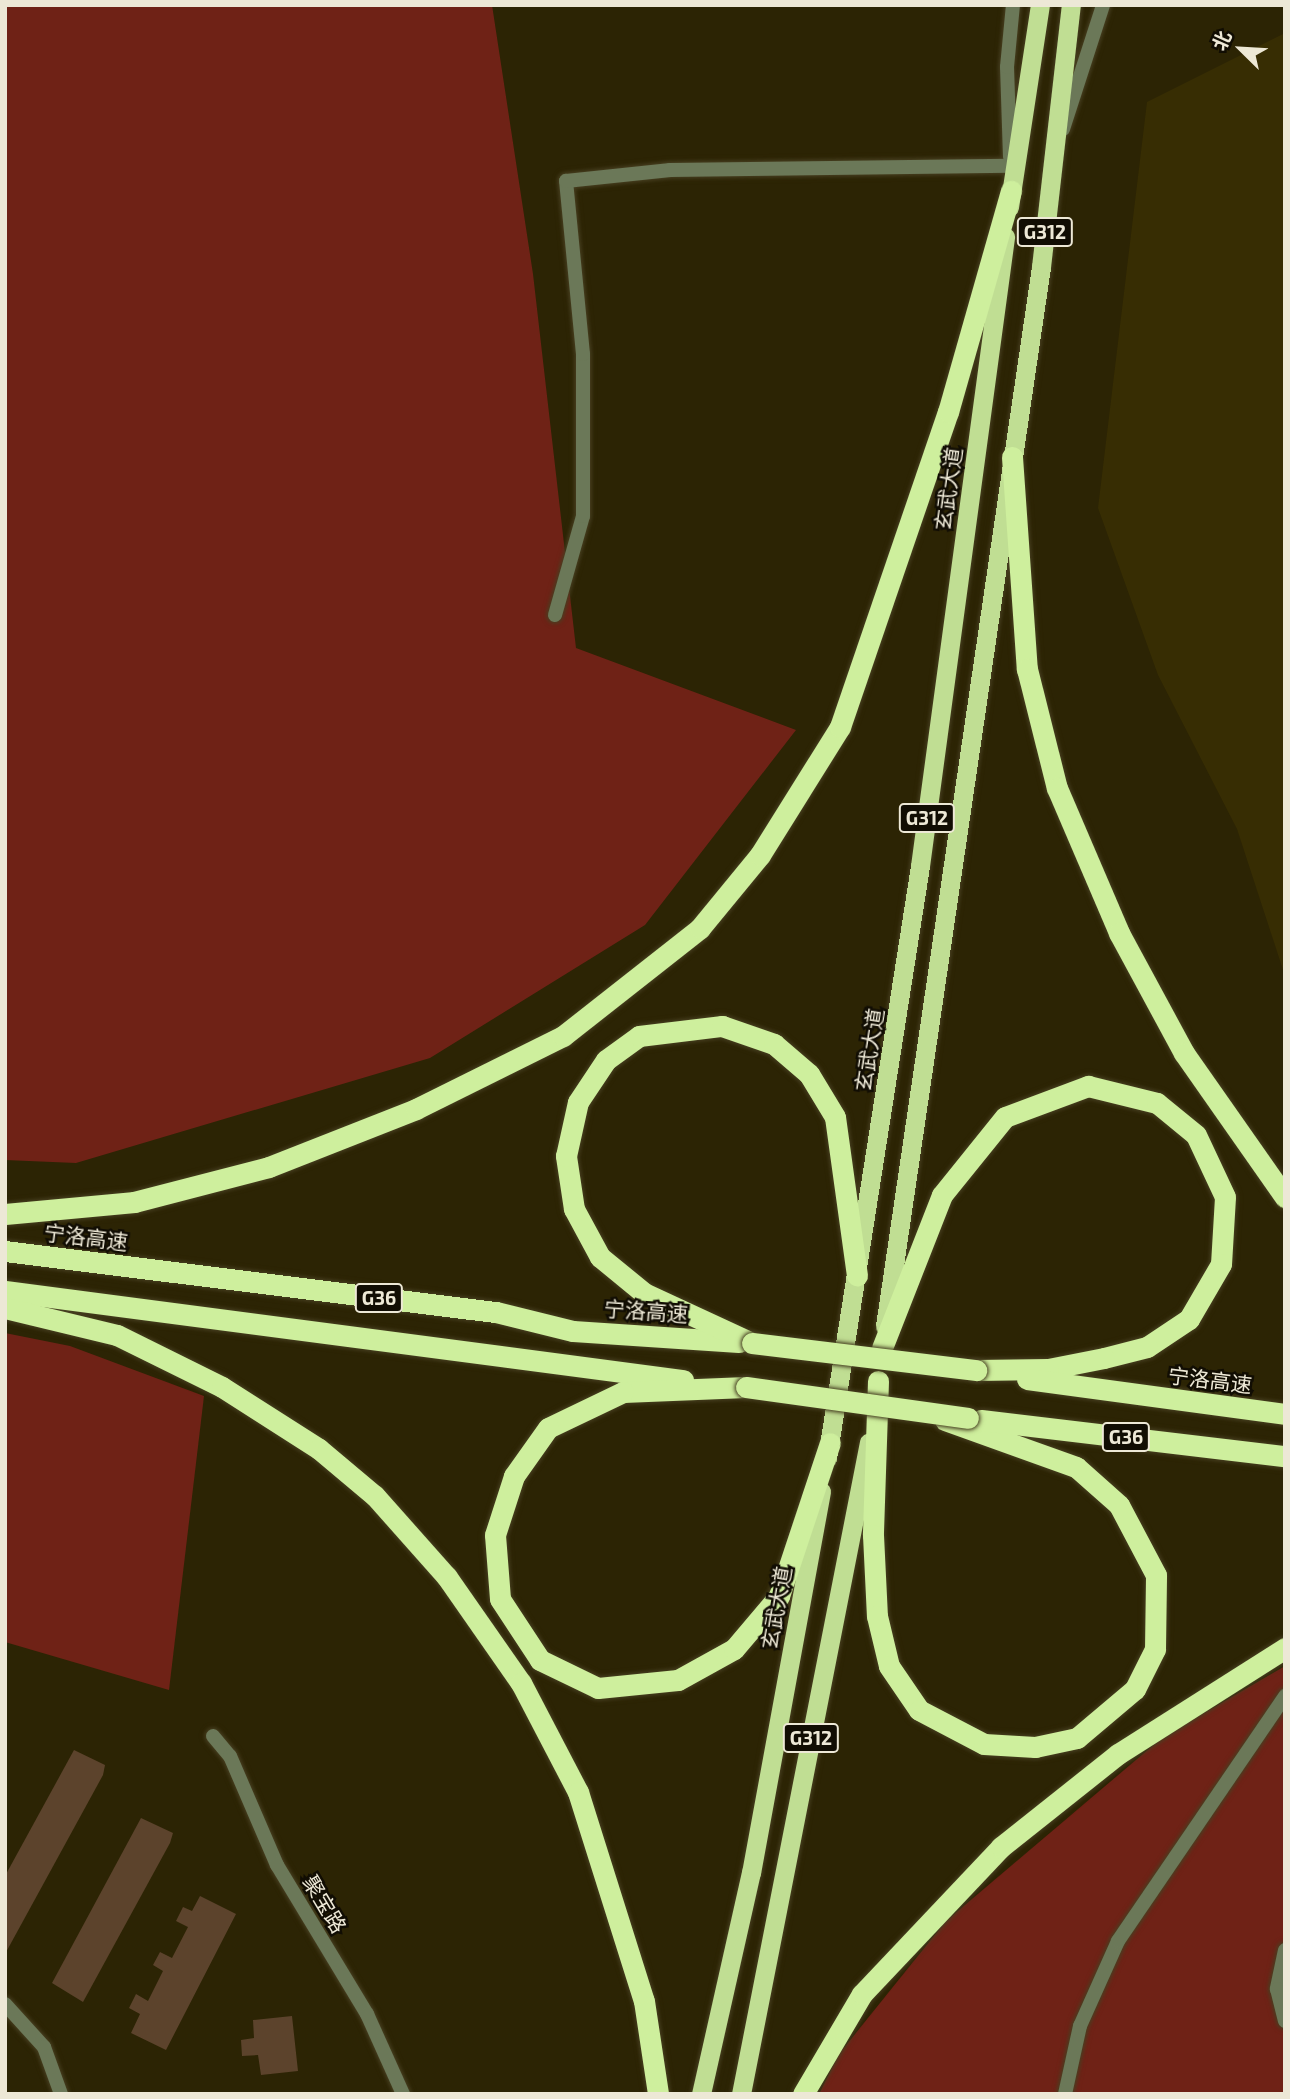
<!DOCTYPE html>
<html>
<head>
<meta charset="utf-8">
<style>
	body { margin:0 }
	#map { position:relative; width:1290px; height:2099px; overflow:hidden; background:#2c2404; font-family:"Exo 2","Noto Sans SC",sans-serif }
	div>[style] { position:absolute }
	.built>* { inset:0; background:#372d03 }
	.green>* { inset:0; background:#6f2216 }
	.building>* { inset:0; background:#5c432c }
	.roads { filter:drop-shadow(0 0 2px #473f21) drop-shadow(0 0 2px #473f21) }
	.minor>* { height:14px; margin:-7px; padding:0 7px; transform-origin:7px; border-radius:7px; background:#6b7858 }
	.tertiary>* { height:14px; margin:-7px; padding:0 7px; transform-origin:7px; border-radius:7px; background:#6b7858 }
	.trunk>* { height:19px; margin:-9.5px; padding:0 9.5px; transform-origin:9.5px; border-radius:9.5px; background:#c0de93 }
	.motorway>* { height:21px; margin:-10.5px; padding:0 10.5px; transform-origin:10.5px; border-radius:10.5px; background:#ceef9d }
	.bridges { filter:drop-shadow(0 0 2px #473f21) drop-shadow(0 0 2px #473f21) }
	.motorway-bridge>* { height:21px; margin:-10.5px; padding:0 10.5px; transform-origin:10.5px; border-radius:10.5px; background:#ceef9d }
	span { translate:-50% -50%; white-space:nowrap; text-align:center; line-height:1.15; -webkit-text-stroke:5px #110d03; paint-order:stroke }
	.shield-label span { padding:2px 5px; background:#110d03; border:2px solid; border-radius:5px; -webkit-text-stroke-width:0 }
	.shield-label { font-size:19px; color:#ede8d6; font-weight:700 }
	.street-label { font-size:21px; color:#ede8d6 }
	.frame { position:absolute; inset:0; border:7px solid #ede8d6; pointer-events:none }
	.north { position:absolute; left:1206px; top:14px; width:70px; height:70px; -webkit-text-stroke:5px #110d03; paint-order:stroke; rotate:294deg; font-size:19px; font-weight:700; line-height:28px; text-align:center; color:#ede8d6 }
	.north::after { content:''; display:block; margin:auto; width:24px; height:32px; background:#ede8d6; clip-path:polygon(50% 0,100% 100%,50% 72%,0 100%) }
</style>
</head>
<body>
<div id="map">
	<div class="built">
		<i style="clip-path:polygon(1285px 33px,1285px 976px,1237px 829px,1158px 675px,1098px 508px,1147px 102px)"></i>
	</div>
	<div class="green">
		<i style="clip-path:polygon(5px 5px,492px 5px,533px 274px,576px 648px,796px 730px,645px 925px,430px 1058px,76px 1163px,5px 1160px)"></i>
		<i style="clip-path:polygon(5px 1333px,70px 1346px,204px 1396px,169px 1690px,5px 1642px)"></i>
		<i style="clip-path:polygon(1285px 1666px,1285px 2094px,819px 2094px,839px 2054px,946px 1921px,1163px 1737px)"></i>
	</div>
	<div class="building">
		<i style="clip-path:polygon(74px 1750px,105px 1765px,103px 1775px,5px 1954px,5px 1876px)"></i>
		<i style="clip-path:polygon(141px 1818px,173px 1833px,170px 1843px,83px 2002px,52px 1983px)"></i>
		<i style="clip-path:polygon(200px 1896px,236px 1914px,166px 2050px,131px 2033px,140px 2014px,129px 2008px,136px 1994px,148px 2001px,163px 1971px,153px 1965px,160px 1952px,172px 1958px,188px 1927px,176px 1921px,183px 1907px,192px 1911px)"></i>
		<i style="clip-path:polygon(292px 2016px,298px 2071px,261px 2075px,258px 2055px,242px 2056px,241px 2040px,254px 2038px,253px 2020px)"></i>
	</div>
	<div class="roads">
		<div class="minor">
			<i style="left:555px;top:615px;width:103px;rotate:-74.2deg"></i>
			<i style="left:583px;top:516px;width:162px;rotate:-90deg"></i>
			<i style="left:583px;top:354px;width:174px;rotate:-95.6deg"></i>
			<i style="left:566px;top:181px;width:105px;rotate:-6deg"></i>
			<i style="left:670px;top:170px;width:340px;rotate:-0.7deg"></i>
			<i style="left:213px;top:1736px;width:26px;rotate:50deg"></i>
			<i style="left:230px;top:1756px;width:119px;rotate:66.7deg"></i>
			<i style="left:277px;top:1865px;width:174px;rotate:58.9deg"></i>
			<i style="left:367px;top:2014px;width:88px;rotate:65.8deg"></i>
			<i style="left:1285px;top:1950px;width:40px;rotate:102deg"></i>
			<i style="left:1277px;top:1989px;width:33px;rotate:76deg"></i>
			<i style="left:5px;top:2004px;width:58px;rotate:47.8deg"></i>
			<i style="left:44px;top:2047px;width:50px;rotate:70.1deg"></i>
			<i style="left:1065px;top:2094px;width:70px;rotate:-77.6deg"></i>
			<i style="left:1080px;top:2026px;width:93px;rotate:-65.9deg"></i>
			<i style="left:1118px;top:1941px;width:297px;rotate:-55.7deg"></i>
		</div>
		<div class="tertiary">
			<i style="left:1063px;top:129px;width:130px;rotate:-72.1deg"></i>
			<i style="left:1010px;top:157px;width:90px;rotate:-91.9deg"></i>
			<i style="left:1007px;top:67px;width:62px;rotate:-84.5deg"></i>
		</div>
		<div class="trunk">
			<i style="left:1009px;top:207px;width:204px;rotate:-81.3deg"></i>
			<i style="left:885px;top:1326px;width:1070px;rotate:-81.62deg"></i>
			<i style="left:1041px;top:267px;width:264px;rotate:-83.5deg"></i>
			<i style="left:827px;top:1458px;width:599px;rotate:-81.07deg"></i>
			<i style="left:920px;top:866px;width:635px;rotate:-82.3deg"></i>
			<i style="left:701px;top:2094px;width:227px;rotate:-77.3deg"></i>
			<i style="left:751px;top:1873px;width:388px;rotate:-79.6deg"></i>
			<i style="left:741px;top:2094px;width:664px;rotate:-78.89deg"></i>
		</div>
		<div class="motorway">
			<i style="left:1012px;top:457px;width:213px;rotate:86deg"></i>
			<i style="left:1027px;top:669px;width:123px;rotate:75.9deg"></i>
			<i style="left:1057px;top:788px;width:158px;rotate:66.8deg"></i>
			<i style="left:1119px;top:933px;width:136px;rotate:61.6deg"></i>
			<i style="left:1184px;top:1053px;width:176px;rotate:55deg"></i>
			<i style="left:5px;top:1214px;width:130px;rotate:-5.3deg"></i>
			<i style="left:134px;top:1202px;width:139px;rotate:-14.5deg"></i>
			<i style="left:269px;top:1167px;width:158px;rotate:-21.5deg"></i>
			<i style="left:416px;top:1109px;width:164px;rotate:-26.4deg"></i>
			<i style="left:563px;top:1036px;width:174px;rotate:-38.2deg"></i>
			<i style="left:700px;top:928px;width:94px;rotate:-50.6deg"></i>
			<i style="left:760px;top:855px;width:151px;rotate:-58deg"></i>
			<i style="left:840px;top:727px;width:333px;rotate:-71.1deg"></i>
			<i style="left:948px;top:412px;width:230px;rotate:-74.1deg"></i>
			<i style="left:5px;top:1251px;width:495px;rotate:7.1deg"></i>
			<i style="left:496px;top:1312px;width:79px;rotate:13.9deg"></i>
			<i style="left:573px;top:1331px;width:166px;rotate:3.8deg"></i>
			<i style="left:5px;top:1291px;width:684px;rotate:7.48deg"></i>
			<i style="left:5px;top:1308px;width:115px;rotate:13.6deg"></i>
			<i style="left:117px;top:1335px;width:117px;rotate:26.3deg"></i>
			<i style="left:222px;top:1387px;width:115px;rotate:32.6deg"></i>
			<i style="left:319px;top:1449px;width:73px;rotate:40deg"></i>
			<i style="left:375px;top:1496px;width:108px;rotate:48.4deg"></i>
			<i style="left:447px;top:1577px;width:129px;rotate:55.1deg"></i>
			<i style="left:521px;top:1683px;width:123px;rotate:62.4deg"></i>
			<i style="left:578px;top:1792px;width:219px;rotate:72.5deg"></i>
			<i style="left:644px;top:2001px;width:94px;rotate:81.4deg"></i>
			<i style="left:752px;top:1343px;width:119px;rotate:-155.2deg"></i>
			<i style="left:644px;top:1293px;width:57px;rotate:-140.7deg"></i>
			<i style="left:600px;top:1257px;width:55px;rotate:-118.4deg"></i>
			<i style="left:574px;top:1209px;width:54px;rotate:-98.6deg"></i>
			<i style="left:566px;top:1156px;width:55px;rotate:-77.5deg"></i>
			<i style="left:578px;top:1102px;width:50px;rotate:-56.3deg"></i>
			<i style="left:606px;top:1060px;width:41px;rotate:-36deg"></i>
			<i style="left:639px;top:1036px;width:84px;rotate:-6.9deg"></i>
			<i style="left:722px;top:1026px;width:55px;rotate:19.1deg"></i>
			<i style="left:774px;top:1044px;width:46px;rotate:40.6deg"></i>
			<i style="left:809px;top:1074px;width:50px;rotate:58.8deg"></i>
			<i style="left:835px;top:1117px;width:160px;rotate:82.1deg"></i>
			<i style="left:882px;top:1348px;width:164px;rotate:-68.6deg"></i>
			<i style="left:942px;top:1195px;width:100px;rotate:-51.1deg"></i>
			<i style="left:1005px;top:1117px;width:89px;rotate:-20.5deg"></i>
			<i style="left:1088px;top:1086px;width:71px;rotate:13.8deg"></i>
			<i style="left:1157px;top:1103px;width:50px;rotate:39.4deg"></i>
			<i style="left:1196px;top:1135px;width:68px;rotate:64.9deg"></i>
			<i style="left:1225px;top:1197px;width:67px;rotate:93.4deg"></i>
			<i style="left:1221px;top:1264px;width:64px;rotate:120.2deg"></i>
			<i style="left:1189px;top:1319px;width:50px;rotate:146.3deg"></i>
			<i style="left:1147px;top:1347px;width:44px;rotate:165.7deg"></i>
			<i style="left:1104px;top:1358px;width:57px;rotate:168.9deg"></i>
			<i style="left:1048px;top:1369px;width:72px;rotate:179.2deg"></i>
			<i style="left:1027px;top:1379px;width:260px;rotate:7.7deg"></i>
			<i style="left:878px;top:1381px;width:154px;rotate:91.9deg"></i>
			<i style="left:873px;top:1535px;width:81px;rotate:87.2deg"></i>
			<i style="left:877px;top:1616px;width:51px;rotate:76.5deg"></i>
			<i style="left:889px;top:1666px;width:53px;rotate:55.7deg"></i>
			<i style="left:919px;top:1710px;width:73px;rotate:27.6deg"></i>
			<i style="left:984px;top:1744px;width:51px;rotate:3.4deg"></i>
			<i style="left:1035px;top:1747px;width:43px;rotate:-12.1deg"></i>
			<i style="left:1077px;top:1738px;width:76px;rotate:-40.2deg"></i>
			<i style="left:1135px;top:1689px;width:45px;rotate:-63.4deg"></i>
			<i style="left:1155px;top:1649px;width:74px;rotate:-89.2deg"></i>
			<i style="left:1156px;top:1575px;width:79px;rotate:-117.9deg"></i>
			<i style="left:1119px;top:1505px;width:57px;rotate:-138.5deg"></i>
			<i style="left:1076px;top:1467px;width:139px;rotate:-160.3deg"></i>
			<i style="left:746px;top:1387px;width:123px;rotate:177.7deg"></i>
			<i style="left:623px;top:1392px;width:83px;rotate:154.4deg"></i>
			<i style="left:548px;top:1428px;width:59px;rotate:125.3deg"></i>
			<i style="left:514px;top:1476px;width:62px;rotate:107.9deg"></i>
			<i style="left:495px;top:1535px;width:64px;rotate:85.5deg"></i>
			<i style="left:500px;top:1599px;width:73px;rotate:56.7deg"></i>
			<i style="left:540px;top:1660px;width:64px;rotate:25.8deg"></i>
			<i style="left:598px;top:1688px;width:80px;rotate:-5.7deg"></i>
			<i style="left:678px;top:1680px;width:64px;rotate:-29deg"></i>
			<i style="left:734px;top:1649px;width:70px;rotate:-49.7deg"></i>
			<i style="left:779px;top:1596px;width:161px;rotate:-71.6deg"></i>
			<i style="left:981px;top:1420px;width:306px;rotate:6.8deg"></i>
			<i style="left:803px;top:2094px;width:116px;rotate:-59.5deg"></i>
			<i style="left:862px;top:1994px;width:202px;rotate:-46.6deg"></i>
			<i style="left:1001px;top:1847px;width:149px;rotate:-38.5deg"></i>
			<i style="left:1118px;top:1754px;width:198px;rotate:-32.4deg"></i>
		</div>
	</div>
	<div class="bridges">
		<div class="motorway-bridge">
			<i style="left:752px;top:1343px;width:226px;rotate:6.9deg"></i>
			<i style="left:746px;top:1387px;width:224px;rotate:7.9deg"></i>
		</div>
	</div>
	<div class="shield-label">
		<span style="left:1045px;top:232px">G312</span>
		<span style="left:927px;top:818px">G312</span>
		<span style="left:379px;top:1298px">G36</span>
		<span style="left:1126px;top:1437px">G36</span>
		<span style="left:811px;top:1738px">G312</span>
	</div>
	<div class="street-label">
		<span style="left:948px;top:489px;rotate:-82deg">玄武大道</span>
		<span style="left:869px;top:1050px;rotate:-81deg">玄武大道</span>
		<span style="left:86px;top:1237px;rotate:7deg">宁洛高速</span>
		<span style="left:646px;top:1311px;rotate:4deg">宁洛高速</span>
		<span style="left:1210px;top:1380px;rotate:7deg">宁洛高速</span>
		<span style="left:776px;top:1608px;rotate:-80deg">玄武大道</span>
		<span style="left:325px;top:1904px;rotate:59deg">聚宝路</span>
	</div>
	<div class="frame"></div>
	<div class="north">北</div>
</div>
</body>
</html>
